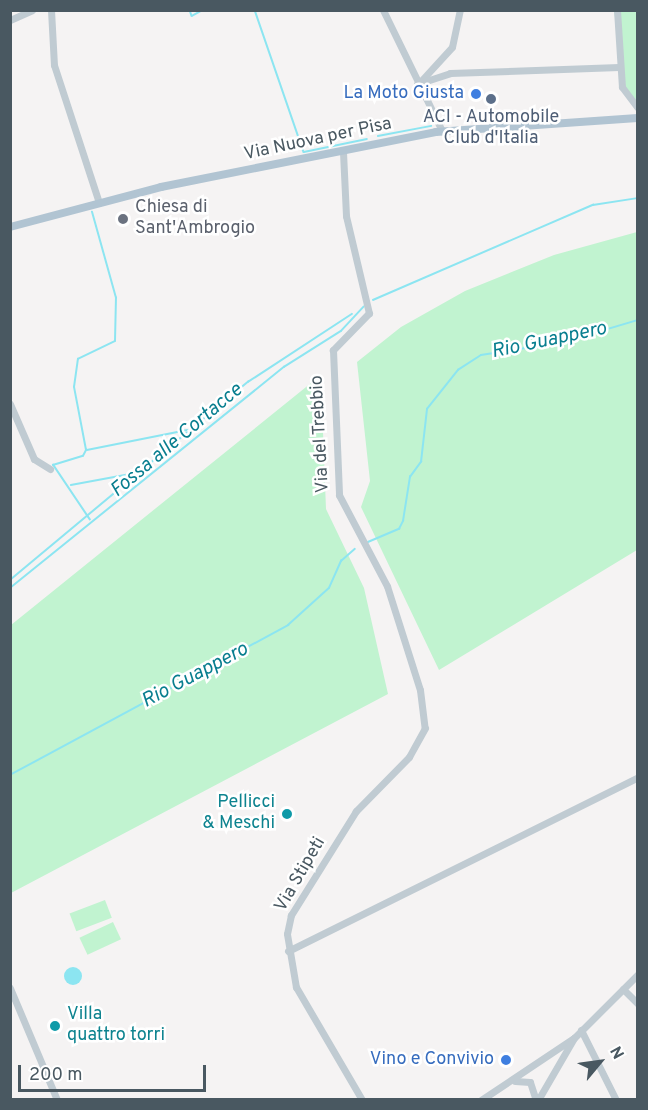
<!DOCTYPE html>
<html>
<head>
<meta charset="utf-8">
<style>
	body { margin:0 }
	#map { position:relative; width:648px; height:1110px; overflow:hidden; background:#f5f3f3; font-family:Overpass,sans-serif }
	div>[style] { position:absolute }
	.green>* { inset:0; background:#c1f3d0; transform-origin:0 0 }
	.water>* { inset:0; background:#8ce5f1 }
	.round { border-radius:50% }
	.stream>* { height:1.5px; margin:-0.75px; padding:0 0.75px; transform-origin:0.75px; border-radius:0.75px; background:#8ce5f1 }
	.minor>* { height:7px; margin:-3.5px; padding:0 3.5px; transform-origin:3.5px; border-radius:3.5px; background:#c0cbd2 }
	.major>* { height:8px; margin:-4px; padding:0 4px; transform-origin:4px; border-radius:4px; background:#b1c4d2 }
	.dots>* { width:16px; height:16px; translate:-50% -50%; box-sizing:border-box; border:3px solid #fff; border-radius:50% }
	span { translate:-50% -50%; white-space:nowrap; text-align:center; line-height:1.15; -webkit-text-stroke:5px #fff; paint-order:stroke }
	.shop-label { font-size:18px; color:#366cbe }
	.right { translate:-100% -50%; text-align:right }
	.service-label { font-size:18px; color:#4e5e75 }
	.street-label { font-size:18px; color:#495861 }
	.worship-label { font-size:18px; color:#5b616d }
	.left { translate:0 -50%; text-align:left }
	.culture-label { font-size:18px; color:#0d838f }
	.water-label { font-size:20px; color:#087e8f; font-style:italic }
	.frame { position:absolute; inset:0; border:12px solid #495861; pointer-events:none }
	.north { position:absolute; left:570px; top:1032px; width:60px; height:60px; -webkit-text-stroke:4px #fff; paint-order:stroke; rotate:61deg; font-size:16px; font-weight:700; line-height:24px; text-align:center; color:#495861 }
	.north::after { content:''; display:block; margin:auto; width:21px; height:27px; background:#495861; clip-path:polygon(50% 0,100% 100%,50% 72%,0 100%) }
	.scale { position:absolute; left:18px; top:1065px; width:188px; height:27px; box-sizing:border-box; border:3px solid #495861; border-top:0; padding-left:8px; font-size:18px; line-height:21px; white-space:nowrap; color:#495861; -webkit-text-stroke:4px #fff; paint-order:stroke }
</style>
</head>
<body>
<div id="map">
	<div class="green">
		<i style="clip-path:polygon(614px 11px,637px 11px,637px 102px,625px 89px)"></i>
		<i style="clip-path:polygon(637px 232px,637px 550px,439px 670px,361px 507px,370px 481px,357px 362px,401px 327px,465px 291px,554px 255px)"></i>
		<i style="clip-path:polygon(316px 379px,321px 381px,326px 509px,364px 588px,388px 694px,11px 893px,11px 625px)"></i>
		<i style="left:105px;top:900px;width:19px;height:38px;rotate:69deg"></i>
		<i style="left:113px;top:922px;width:19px;height:37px;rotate:65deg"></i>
	</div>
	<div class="water">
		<i class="round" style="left:64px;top:967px;width:18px;height:18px"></i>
	</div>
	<div class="stream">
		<i style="left:190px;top:10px;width:6px;rotate:72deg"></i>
		<i style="left:192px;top:16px;width:13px;rotate:-29deg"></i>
		<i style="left:255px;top:10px;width:150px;rotate:71deg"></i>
		<i style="left:304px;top:152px;width:64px;rotate:-11.7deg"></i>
		<i style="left:378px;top:136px;width:54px;rotate:-10.7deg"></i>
		<i style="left:373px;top:300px;width:240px;rotate:-23.4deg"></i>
		<i style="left:593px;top:205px;width:46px;rotate:-8.8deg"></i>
		<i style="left:87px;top:450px;width:102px;rotate:-11.3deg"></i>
		<i style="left:71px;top:485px;width:82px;rotate:-10.5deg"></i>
		<i style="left:90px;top:520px;width:66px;rotate:-123.9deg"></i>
		<i style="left:53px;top:465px;width:31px;rotate:-17deg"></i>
		<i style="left:83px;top:456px;width:7px;rotate:-63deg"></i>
		<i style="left:86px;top:450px;width:64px;rotate:-100.8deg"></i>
		<i style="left:74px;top:387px;width:28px;rotate:-82deg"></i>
		<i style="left:78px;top:359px;width:41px;rotate:-25.9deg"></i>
		<i style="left:115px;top:341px;width:43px;rotate:-88.7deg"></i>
		<i style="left:116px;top:298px;width:89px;rotate:-105.6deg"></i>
		<i style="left:368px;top:542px;width:34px;rotate:-23deg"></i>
		<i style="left:399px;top:529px;width:9px;rotate:-63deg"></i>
		<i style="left:403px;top:521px;width:45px;rotate:-81deg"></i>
		<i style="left:410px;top:477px;width:19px;rotate:-54deg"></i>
		<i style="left:421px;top:462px;width:53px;rotate:-83.5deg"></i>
		<i style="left:427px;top:409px;width:50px;rotate:-51.5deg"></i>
		<i style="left:458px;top:370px;width:27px;rotate:-33deg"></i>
		<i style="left:481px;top:355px;width:84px;rotate:-8.9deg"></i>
		<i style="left:564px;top:342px;width:77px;rotate:-16.6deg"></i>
		<i style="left:10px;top:580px;width:310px;rotate:-39.8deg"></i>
		<i style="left:248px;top:382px;width:124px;rotate:-33.2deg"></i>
		<i style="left:10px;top:588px;width:352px;rotate:-38.9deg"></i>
		<i style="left:284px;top:367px;width:67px;rotate:-32.3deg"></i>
		<i style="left:341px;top:331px;width:33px;rotate:-47deg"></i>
		<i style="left:10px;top:775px;width:316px;rotate:-28.3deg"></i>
		<i style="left:288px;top:625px;width:55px;rotate:-42.1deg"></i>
		<i style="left:329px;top:588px;width:30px;rotate:-66deg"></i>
		<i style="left:341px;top:561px;width:18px;rotate:-41deg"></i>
	</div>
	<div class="minor">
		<i style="left:51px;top:10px;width:55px;rotate:86.9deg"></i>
		<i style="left:54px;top:65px;width:145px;rotate:71.9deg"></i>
		<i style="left:383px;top:10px;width:135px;rotate:64deg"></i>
		<i style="left:617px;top:10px;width:77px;rotate:86.3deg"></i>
		<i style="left:622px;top:87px;width:26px;rotate:53deg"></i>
		<i style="left:10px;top:20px;width:24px;rotate:-24deg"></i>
		<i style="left:420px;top:82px;width:47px;rotate:-47.6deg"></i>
		<i style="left:452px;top:47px;width:38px;rotate:-78deg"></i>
		<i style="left:417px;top:84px;width:35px;rotate:-18deg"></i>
		<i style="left:450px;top:73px;width:169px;rotate:-2deg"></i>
		<i style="left:343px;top:152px;width:64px;rotate:87.3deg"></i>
		<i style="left:346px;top:216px;width:100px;rotate:76.7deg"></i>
		<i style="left:369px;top:313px;width:52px;rotate:134.2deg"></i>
		<i style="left:333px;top:350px;width:145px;rotate:87.6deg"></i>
		<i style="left:339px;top:495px;width:103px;rotate:62.2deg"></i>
		<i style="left:387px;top:586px;width:109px;rotate:72.4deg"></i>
		<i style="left:420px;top:690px;width:38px;rotate:83deg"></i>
		<i style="left:425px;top:728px;width:33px;rotate:119deg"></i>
		<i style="left:409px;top:757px;width:76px;rotate:134.5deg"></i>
		<i style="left:356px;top:811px;width:123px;rotate:122deg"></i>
		<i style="left:291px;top:915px;width:19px;rotate:102deg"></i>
		<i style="left:287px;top:934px;width:54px;rotate:80.4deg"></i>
		<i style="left:296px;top:987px;width:131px;rotate:59.7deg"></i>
		<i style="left:10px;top:404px;width:60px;rotate:66.4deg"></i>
		<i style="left:34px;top:459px;width:19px;rotate:32deg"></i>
		<i style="left:288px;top:951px;width:391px;rotate:-26.4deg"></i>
		<i style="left:10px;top:988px;width:121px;rotate:67.2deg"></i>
		<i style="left:623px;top:989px;width:21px;rotate:45deg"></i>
		<i style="left:581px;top:1030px;width:78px;rotate:63.4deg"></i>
		<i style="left:515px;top:1081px;width:15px;rotate:4deg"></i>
		<i style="left:530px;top:1082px;width:19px;rotate:72deg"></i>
		<i style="left:481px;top:1100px;width:110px;rotate:-33.8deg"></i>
		<i style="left:538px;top:1100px;width:72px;rotate:-59.9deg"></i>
		<i style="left:574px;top:1038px;width:91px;rotate:-45deg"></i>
	</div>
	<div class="major">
		<i style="left:10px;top:227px;width:156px;rotate:-14.8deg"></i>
		<i style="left:161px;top:187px;width:280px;rotate:-11.3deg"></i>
		<i style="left:436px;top:132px;width:202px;rotate:-4deg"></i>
	</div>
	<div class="dots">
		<i style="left:476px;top:94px;background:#3f7fe0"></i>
		<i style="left:491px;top:99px;background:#5c6f8a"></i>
		<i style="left:123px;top:219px;background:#6b7280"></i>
		<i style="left:287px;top:814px;background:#0f9aa8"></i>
		<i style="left:55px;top:1026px;background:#0f9aa8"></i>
		<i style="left:506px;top:1060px;background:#3f7fe0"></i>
	</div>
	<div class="shop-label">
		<span class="right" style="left:464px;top:94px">La Moto Giusta</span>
		<span class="right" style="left:494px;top:1060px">Vino e Convivio</span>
	</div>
	<div class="service-label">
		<span style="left:491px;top:129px">ACI - Automobile<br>Club d'Italia</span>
	</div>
	<div class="street-label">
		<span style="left:318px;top:140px;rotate:-12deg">Via Nuova per Pisa</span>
		<span style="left:321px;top:434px;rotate:-93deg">Via del Trebbio</span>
		<span style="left:301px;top:875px;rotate:-60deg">Via Stipeti</span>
	</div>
	<div class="worship-label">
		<span class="left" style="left:135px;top:219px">Chiesa di<br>Sant'Ambrogio</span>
	</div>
	<div class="culture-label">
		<span class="right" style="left:275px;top:814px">Pellicci<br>&amp; Meschi</span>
		<span class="left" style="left:67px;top:1026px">Villa<br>quattro torri</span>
	</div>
	<div class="water-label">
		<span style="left:549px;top:341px;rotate:-12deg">Rio Guappero</span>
		<span style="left:177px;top:441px;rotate:-40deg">Fossa alle Cortacce</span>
		<span style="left:195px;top:676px;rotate:-28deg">Rio Guappero</span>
	</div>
	<div class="frame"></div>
	<div class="north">N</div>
	<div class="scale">200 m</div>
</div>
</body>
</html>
